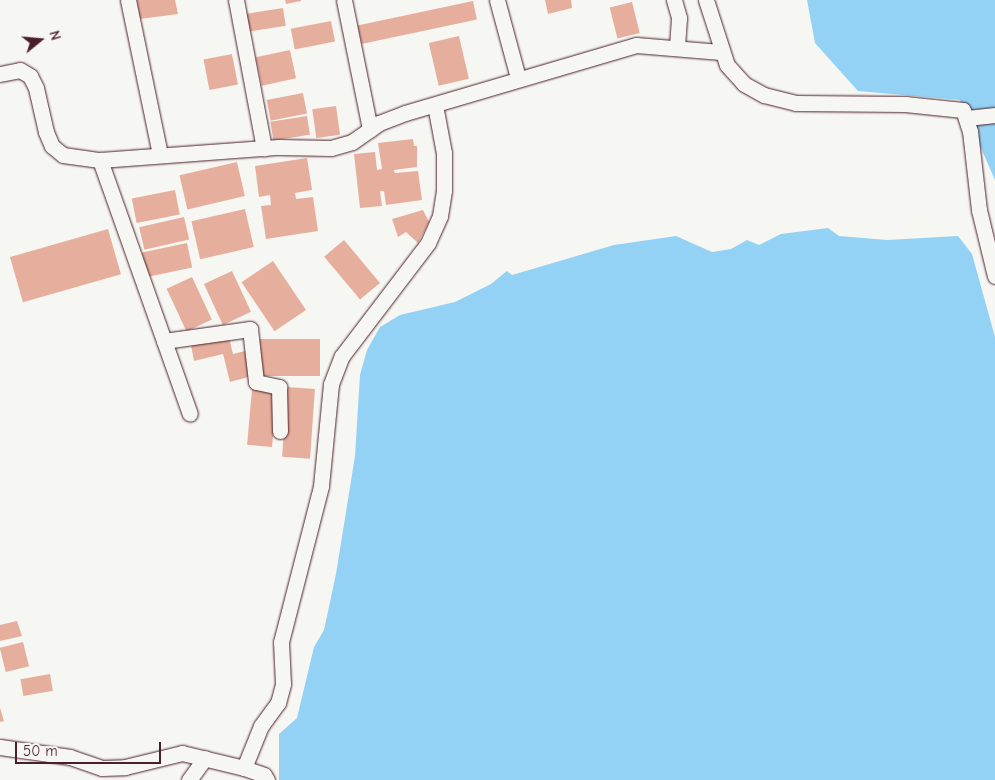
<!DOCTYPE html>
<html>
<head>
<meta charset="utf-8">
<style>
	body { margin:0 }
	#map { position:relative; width:995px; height:780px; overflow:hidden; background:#f6f6f2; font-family:"Comic Neue",sans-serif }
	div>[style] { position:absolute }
	.water>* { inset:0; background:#94d2f5 }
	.building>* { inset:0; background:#e6af9d; transform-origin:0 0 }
	.roads { filter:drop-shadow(0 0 1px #4a1f2b) drop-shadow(0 0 1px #4a1f2b) }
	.street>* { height:15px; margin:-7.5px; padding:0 7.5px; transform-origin:7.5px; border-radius:7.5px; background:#f6f6f2 }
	span { translate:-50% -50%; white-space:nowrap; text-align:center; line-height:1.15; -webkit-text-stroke:4px #f6f6f2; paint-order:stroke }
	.north { position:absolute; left:15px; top:15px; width:50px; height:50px; -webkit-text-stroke:4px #f6f6f2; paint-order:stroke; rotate:73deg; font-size:14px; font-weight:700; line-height:20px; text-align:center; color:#4a1f2b }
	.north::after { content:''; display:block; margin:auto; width:18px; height:22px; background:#4a1f2b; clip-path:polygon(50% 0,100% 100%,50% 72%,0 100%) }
	.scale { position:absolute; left:15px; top:742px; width:146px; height:22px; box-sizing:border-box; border:2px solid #4a1f2b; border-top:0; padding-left:6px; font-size:15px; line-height:18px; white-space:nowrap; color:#4a1f2b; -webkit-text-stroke:4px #f6f6f2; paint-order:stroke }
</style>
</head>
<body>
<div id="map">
	<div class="water">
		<i style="clip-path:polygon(807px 0,995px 0,995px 180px,960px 100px,858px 91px,815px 43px)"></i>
		<i style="clip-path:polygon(828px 228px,839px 236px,887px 240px,958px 236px,972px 254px,995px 337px,995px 780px,279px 780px,279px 734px,297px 718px,314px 647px,324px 630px,336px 574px,355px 456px,360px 375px,367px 350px,380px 327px,400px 315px,455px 302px,491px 284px,507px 271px,512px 275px,614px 245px,676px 236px,712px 252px,731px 249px,747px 240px,759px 245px,781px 234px)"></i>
	</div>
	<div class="building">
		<i style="clip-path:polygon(137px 0,175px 0,178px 14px,140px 19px)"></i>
		<i style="clip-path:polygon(285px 0,301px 0,301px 1px,286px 4px)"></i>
		<i style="clip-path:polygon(545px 0,571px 0,572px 8px,548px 14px)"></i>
		<i style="left:473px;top:1px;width:19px;height:118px;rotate:78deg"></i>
		<i style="left:632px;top:2px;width:32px;height:23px;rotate:76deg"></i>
		<i style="left:283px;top:8px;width:18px;height:38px;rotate:81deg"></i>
		<i style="left:331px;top:21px;width:21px;height:41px;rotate:79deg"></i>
		<i style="left:459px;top:36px;width:44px;height:31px;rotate:77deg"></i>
		<i style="left:290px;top:50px;width:29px;height:35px;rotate:78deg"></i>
		<i style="left:232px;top:54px;width:31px;height:29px;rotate:79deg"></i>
		<i style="left:303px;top:93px;width:21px;height:37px;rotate:79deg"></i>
		<i style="left:336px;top:106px;width:29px;height:24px;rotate:82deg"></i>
		<i style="left:307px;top:116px;width:19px;height:37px;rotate:81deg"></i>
		<i style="clip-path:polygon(413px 139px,414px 146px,417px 146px,417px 167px,394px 170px,395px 173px,418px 171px,422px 200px,386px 205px,384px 191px,380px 191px,382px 206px,360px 208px,354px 154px,375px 152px,377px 170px,382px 169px,378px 143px)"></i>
		<i style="clip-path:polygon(307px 158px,312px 190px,295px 193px,296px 199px,313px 197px,318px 231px,266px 239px,261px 206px,271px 205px,270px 195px,259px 197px,255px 166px)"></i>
		<i style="left:237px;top:162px;width:35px;height:59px;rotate:77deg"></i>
		<i style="left:175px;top:190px;width:25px;height:44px;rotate:79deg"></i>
		<i style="left:245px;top:209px;width:39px;height:55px;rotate:77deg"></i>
		<i style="clip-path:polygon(423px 210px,429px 222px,418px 243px,406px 232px,398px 237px,392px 219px)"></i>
		<i style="left:184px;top:217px;width:23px;height:46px;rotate:77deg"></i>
		<i style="left:108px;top:229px;width:47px;height:102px;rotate:74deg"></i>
		<i style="left:344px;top:240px;width:56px;height:26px;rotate:50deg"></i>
		<i style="left:187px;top:243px;width:25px;height:46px;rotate:78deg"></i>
		<i style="left:273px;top:261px;width:59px;height:38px;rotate:56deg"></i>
		<i style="left:232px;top:271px;width:45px;height:31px;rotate:65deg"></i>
		<i style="left:192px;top:277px;width:47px;height:28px;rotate:65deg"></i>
		<i style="clip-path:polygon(228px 333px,233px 354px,245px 351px,252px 376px,230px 382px,223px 354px,194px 361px,191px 345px)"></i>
		<i style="left:260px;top:339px;width:60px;height:37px"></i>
		<i style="left:287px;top:387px;width:28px;height:70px;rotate:4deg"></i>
		<i style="left:252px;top:389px;width:25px;height:56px;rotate:5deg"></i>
		<i style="clip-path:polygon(17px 621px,22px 636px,0 641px,0 625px)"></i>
		<i style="left:23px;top:642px;width:25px;height:24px;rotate:76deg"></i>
		<i style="left:50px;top:674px;width:17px;height:30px;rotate:80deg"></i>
		<i style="clip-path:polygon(0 708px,4px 721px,0 722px)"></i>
	</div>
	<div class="roads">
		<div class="street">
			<i style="left:128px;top:0;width:157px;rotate:78.3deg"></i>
			<i style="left:236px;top:0;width:151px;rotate:79.3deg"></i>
			<i style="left:344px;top:0;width:132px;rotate:78.6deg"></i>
			<i style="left:497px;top:0;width:81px;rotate:74.9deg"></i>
			<i style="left:674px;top:0;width:19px;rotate:74deg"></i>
			<i style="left:679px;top:18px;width:30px;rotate:94deg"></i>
			<i style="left:706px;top:0;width:68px;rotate:72.1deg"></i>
			<i style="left:727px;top:65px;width:25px;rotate:48deg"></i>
			<i style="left:744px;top:84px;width:23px;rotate:29deg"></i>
			<i style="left:764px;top:95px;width:33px;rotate:14deg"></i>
			<i style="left:796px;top:103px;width:109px;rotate:0.5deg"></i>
			<i style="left:905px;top:104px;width:58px;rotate:5.9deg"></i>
			<i style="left:963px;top:110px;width:22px;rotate:72deg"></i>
			<i style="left:970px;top:131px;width:80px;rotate:83.5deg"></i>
			<i style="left:979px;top:210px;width:68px;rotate:76.4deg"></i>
			<i style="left:0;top:74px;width:20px;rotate:-11deg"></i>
			<i style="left:20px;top:70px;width:12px;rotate:31deg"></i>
			<i style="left:30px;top:76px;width:13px;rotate:63deg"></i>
			<i style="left:36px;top:88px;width:45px;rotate:77.2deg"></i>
			<i style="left:46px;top:132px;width:15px;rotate:67deg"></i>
			<i style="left:52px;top:146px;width:14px;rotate:39deg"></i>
			<i style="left:63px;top:155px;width:37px;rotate:8deg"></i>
			<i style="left:100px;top:160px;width:179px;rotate:-4.2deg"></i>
			<i style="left:279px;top:147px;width:52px;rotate:1.1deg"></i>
			<i style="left:331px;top:148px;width:22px;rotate:-16deg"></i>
			<i style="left:352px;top:142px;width:33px;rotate:-35deg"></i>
			<i style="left:379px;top:123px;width:28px;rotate:-21deg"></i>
			<i style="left:405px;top:113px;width:241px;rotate:-16.4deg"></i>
			<i style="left:636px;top:45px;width:85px;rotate:4.7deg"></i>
			<i style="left:967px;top:118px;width:28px;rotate:-6deg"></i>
			<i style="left:100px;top:160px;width:269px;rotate:70.5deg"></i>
			<i style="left:164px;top:341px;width:87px;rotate:-7.9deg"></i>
			<i style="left:250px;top:329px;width:53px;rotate:83.5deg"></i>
			<i style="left:256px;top:382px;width:24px;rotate:12deg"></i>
			<i style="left:279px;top:387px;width:44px;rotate:88.7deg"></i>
			<i style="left:0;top:747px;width:71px;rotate:8.1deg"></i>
			<i style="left:70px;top:757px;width:34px;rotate:19deg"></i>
			<i style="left:102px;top:768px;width:23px;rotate:-2deg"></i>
			<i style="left:125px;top:767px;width:59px;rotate:-13.8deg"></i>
			<i style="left:182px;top:753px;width:64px;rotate:13.6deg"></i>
			<i style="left:244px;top:768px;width:21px;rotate:19deg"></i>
			<i style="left:264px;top:775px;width:6px;rotate:59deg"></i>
			<i style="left:244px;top:768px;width:45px;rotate:-68deg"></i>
			<i style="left:261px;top:726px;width:29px;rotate:-54deg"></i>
			<i style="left:278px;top:703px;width:20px;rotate:-75deg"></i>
			<i style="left:283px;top:684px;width:42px;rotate:-92.7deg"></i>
			<i style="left:281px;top:642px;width:161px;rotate:-75.6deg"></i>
			<i style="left:321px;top:486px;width:102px;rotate:-84.4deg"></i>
			<i style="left:331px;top:384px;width:30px;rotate:-69deg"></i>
			<i style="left:342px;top:356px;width:142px;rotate:-52.7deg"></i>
			<i style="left:428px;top:243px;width:30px;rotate:-66deg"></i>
			<i style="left:440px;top:216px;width:26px;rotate:-81deg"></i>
			<i style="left:444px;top:190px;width:37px;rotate:-90deg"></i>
			<i style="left:444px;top:153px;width:49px;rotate:-100.6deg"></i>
			<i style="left:189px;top:780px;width:27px;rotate:-54deg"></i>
		</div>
	</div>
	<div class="north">N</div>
	<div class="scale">50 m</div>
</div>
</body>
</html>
